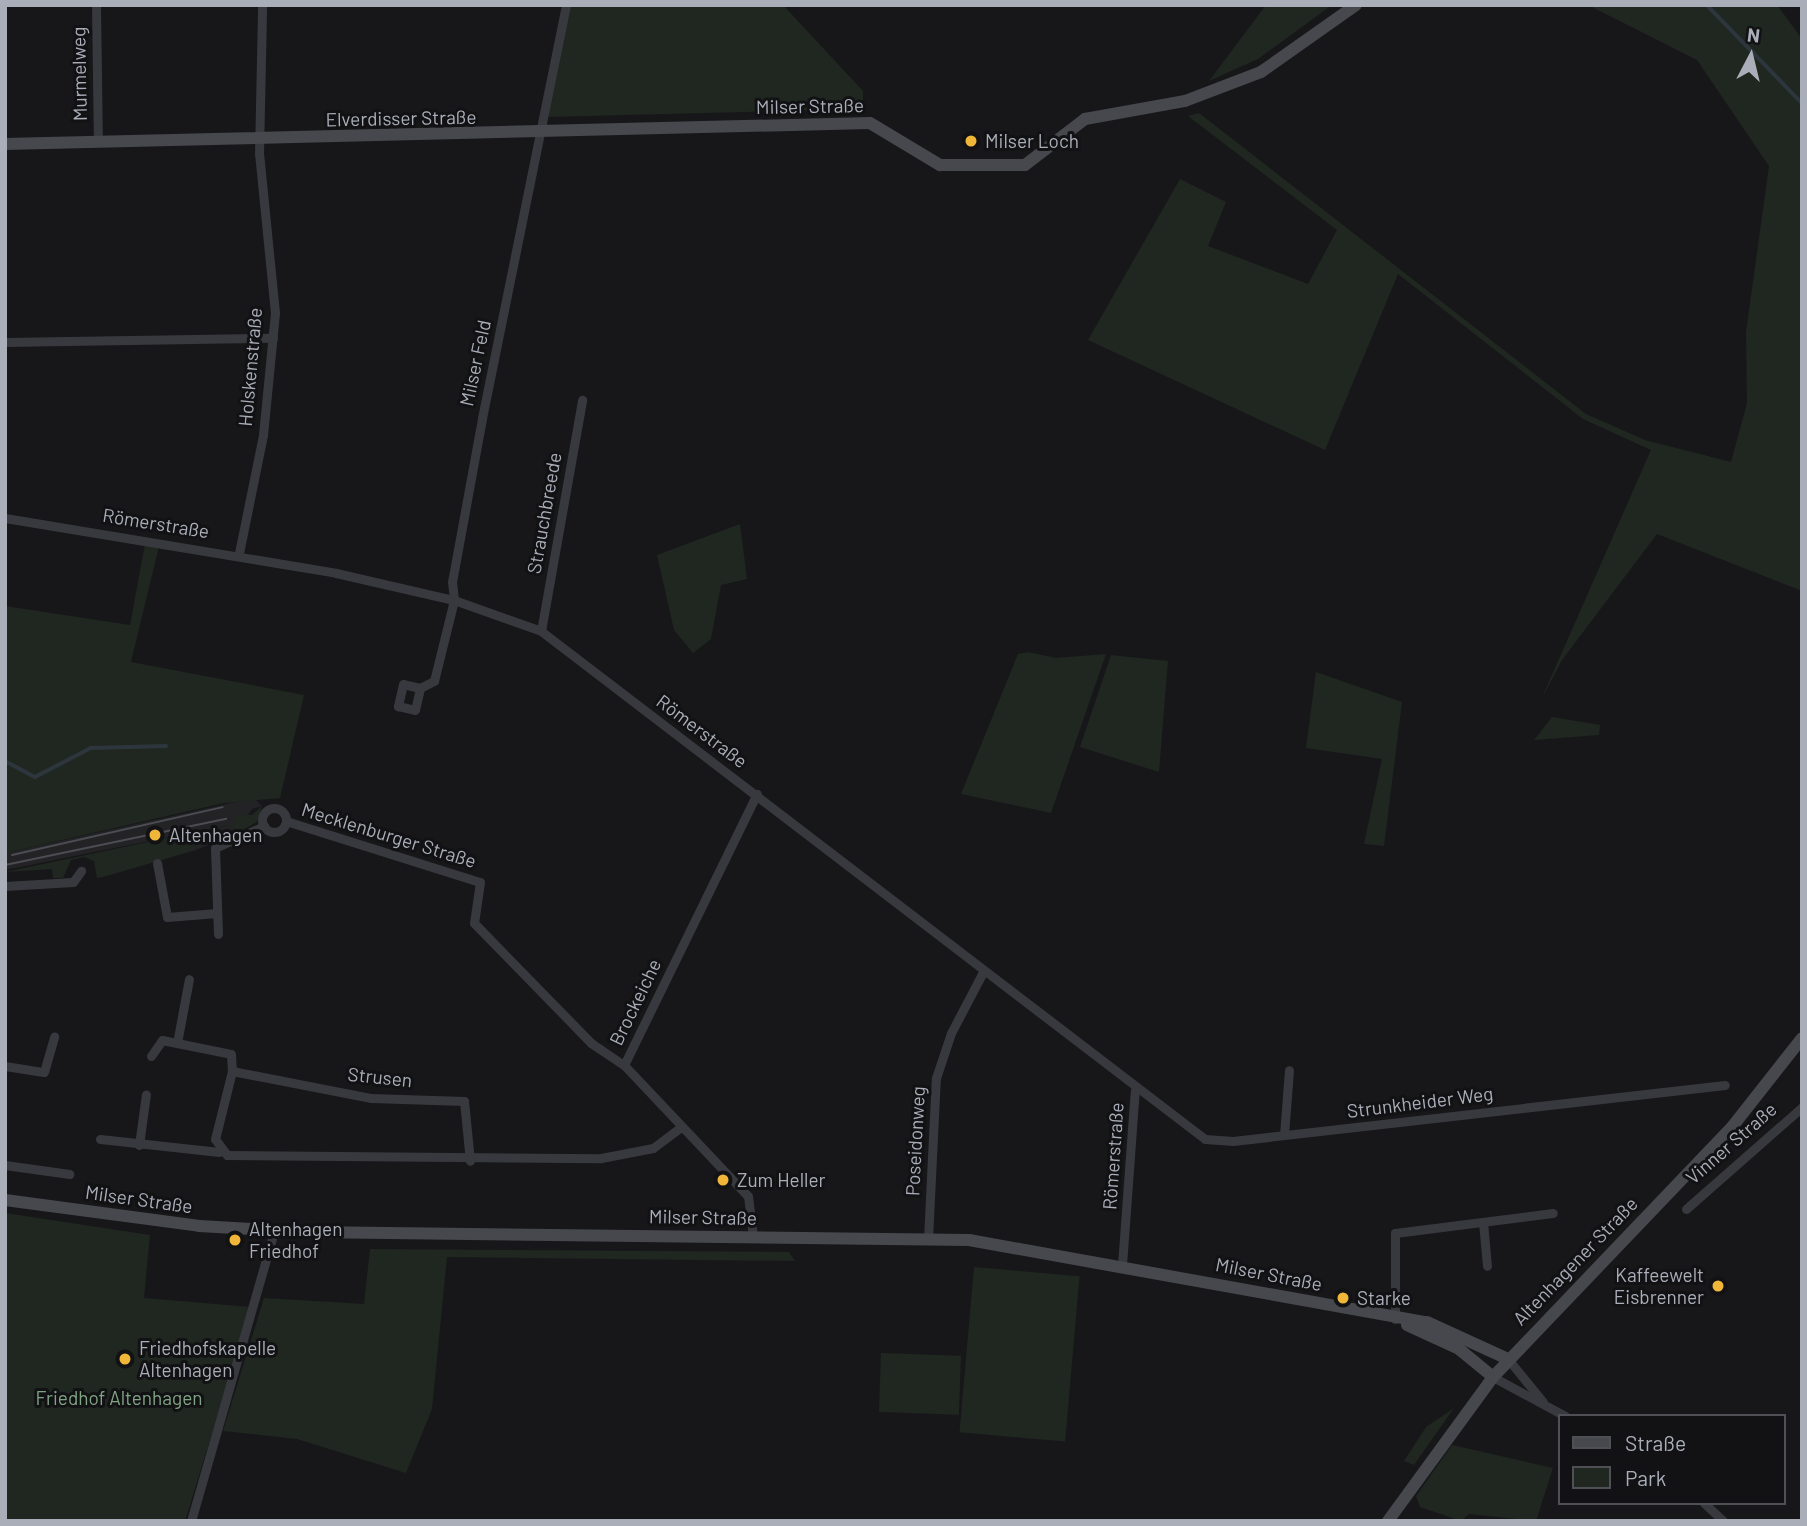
<!DOCTYPE html>
<html>
<head>
<meta charset="utf-8">
<style>
	body { margin:0 }
	#map { position:relative; width:1807px; height:1526px; overflow:hidden; background:#171719; font-family:Barlow,sans-serif }
	div>[style] { position:absolute }
	.built>* { inset:0; background:#232326 }
	.green>* { inset:0; background:#1f2720; transform-origin:0 0 }
	.stream>* { height:3.5px; margin:-1.75px; padding:0 1.75px; transform-origin:1.75px; border-radius:1.75px; background:#2d363d }
	.street>* { height:9px; margin:-4.5px; padding:0 4.5px; transform-origin:4.5px; border-radius:4.5px; background:#38393e }
	.street>.ring { margin:-4.5px; padding:0; box-sizing:content-box; background:none; border:9px solid #38393e; border-radius:50% }
	.secondary>* { height:12px; margin:-6px; padding:0 6px; transform-origin:6px; border-radius:6px; background:#46484e }
	.tram>* { height:2px; margin:-1px; padding:0 1px; transform-origin:1px; border-radius:1px; background:#4b4d53 }
	.dots>* { width:19px; height:19px; translate:-50% -50%; box-sizing:border-box; border:4px solid #121214; border-radius:50% }
	span { translate:-50% -50%; white-space:nowrap; text-align:center; line-height:1.15; -webkit-text-stroke:6px #121214; paint-order:stroke }
	.street-label { font-size:19px; color:#aaaeb9 }
	.poi-label { font-size:19px; color:#aaaeb9 }
	.left { translate:0 -50%; text-align:left }
	.right { translate:-100% -50%; text-align:right }
	.park-label { font-size:19px; color:#81a484 }
	.frame { position:absolute; inset:0; border:7px solid #aaaeb9; pointer-events:none }
	.legend { position:absolute; left:1558px; top:1414px; width:228px; height:91px; box-sizing:border-box; background:#121214; border:2px solid #4f5056; margin:0; padding:9px 12px; list-style:none; font-size:21px; color:#aaaeb9 }
	.legend li { display:flex; align-items:center; gap:14px; height:35px }
	.legend b { width:35px; border:2px solid #4f5056 }
	.north { position:absolute; left:1716px; top:21px; width:70px; height:70px; -webkit-text-stroke:5px #121214; paint-order:stroke; rotate:7deg; font-size:19px; font-weight:700; line-height:28px; text-align:center; color:#aaaeb9 }
	.north::after { content:''; display:block; margin:auto; width:24px; height:32px; background:#aaaeb9; clip-path:polygon(50% 0,100% 100%,50% 72%,0 100%) }
</style>
</head>
<body>
<div id="map">
	<div class="built">
		<i style="clip-path:polygon(254px 798px,262px 806px,252px 809px,234px 835px,196px 850px,192px 839px,229px 825px,5px 870px,5px 853px)"></i>
	</div>
	<div class="green">
		<i style="clip-path:polygon(569px 5px,783px 5px,863px 91px,863px 109px,547px 117px)"></i>
		<i style="clip-path:polygon(1266px 5px,1332px 5px,1258px 59px,1209px 81px)"></i>
		<i style="clip-path:polygon(1588px 5px,1777px 5px,1802px 39px,1802px 591px,1657px 534px,1562px 660px,1541px 700px,1651px 450px,1583px 419px,1398px 274px,1325px 450px,1088px 340px,1180px 179px,1226px 202px,1208px 246px,1308px 284px,1337px 230px,1188px 116px,1199px 113px,1586px 414px,1645px 440px,1731px 462px,1747px 403px,1746px 332px,1769px 166px,1697px 60px)"></i>
		<i style="clip-path:polygon(740px 524px,747px 579px,721px 585px,711px 639px,693px 653px,674px 630px,657px 555px)"></i>
		<i style="clip-path:polygon(145px 544px,159px 546px,131px 662px,304px 695px,280px 798px,224px 803px,5px 853px,5px 606px,130px 625px)"></i>
		<i style="clip-path:polygon(1028px 652px,1056px 658px,1106px 654px,1051px 813px,961px 794px,1018px 654px)"></i>
		<i style="clip-path:polygon(1111px 655px,1168px 661px,1159px 772px,1080px 747px)"></i>
		<i style="clip-path:polygon(1316px 672px,1402px 702px,1384px 846px,1364px 844px,1382px 759px,1306px 748px)"></i>
		<i style="clip-path:polygon(1552px 717px,1600px 725px,1599px 735px,1534px 740px)"></i>
		<i style="clip-path:polygon(262px 806px,257px 822px,234px 835px,235px 815px,252px 815px)"></i>
		<i style="clip-path:polygon(229px 825px,192px 839px,196px 850px,103px 877px,97px 878px,94px 861px,84px 857px,71px 860px,63px 878px,53px 878px,52px 869px,5px 872px)"></i>
		<i style="clip-path:polygon(5px 1213px,150px 1235px,144px 1298px,251px 1307px,185px 1521px,5px 1521px)"></i>
		<i style="clip-path:polygon(370px 1249px,789px 1252px,795px 1261px,447px 1257px,432px 1409px,406px 1473px,297px 1439px,223px 1431px,264px 1298px,364px 1304px)"></i>
		<i style="left:974px;top:1267px;width:106px;height:166px;rotate:5deg"></i>
		<i style="left:881px;top:1353px;width:80px;height:59px;rotate:2deg"></i>
		<i style="clip-path:polygon(1454px 1408px,1414px 1465px,1404px 1461px,1426px 1427px)"></i>
		<i style="clip-path:polygon(1452px 1445px,1553px 1468px,1536px 1521px,1469px 1514px,1461px 1521px,1420px 1507px,1416px 1496px)"></i>
	</div>
	<div class="stream">
		<i style="left:1707px;top:5px;width:136px;rotate:45.9deg"></i>
		<i style="left:5px;top:761px;width:34px;rotate:28deg"></i>
		<i style="left:35px;top:777px;width:63px;rotate:-27.4deg"></i>
		<i style="left:91px;top:748px;width:75px;rotate:-1.5deg"></i>
	</div>
	<div class="street">
		<i style="left:96px;top:5px;width:137px;rotate:89.2deg"></i>
		<i style="left:5px;top:342px;width:268px;rotate:-0.9deg"></i>
		<i style="left:5px;top:518px;width:336px;rotate:9.4deg"></i>
		<i style="left:336px;top:573px;width:121px;rotate:12.9deg"></i>
		<i style="left:454px;top:600px;width:92px;rotate:19.6deg"></i>
		<i style="left:541px;top:631px;width:836px;rotate:37.42deg"></i>
		<i style="left:1205px;top:1139px;width:28px;rotate:4deg"></i>
		<i style="left:1233px;top:1141px;width:495px;rotate:-6.5deg"></i>
		<i style="left:239px;top:553px;width:120px;rotate:-78.5deg"></i>
		<i style="left:263px;top:435px;width:123px;rotate:-84.4deg"></i>
		<i style="left:275px;top:313px;width:160px;rotate:-95.7deg"></i>
		<i style="left:259px;top:154px;width:149px;rotate:-88.8deg"></i>
		<i style="left:454px;top:600px;width:18px;rotate:-96deg"></i>
		<i style="left:452px;top:582px;width:167px;rotate:-79.6deg"></i>
		<i style="left:482px;top:418px;width:421px;rotate:-78.5deg"></i>
		<i style="left:541px;top:631px;width:235px;rotate:-79.9deg"></i>
		<i style="left:420px;top:688px;width:17px;rotate:-167deg"></i>
		<i style="left:403px;top:684px;width:23px;rotate:103deg"></i>
		<i style="left:398px;top:706px;width:17px;rotate:13deg"></i>
		<i style="left:415px;top:710px;width:23px;rotate:-77deg"></i>
		<i style="left:420px;top:688px;width:16px;rotate:-27deg"></i>
		<i style="left:434px;top:681px;width:83px;rotate:-76.1deg"></i>
		<i class="ring" style="left:262px;top:808px;width:15px;height:15px"></i>
		<i style="left:286px;top:821px;width:203px;rotate:17.5deg"></i>
		<i style="left:480px;top:882px;width:41px;rotate:98.3deg"></i>
		<i style="left:474px;top:923px;width:168px;rotate:45.7deg"></i>
		<i style="left:591px;top:1043px;width:40px;rotate:34deg"></i>
		<i style="left:624px;top:1065px;width:180px;rotate:46.6deg"></i>
		<i style="left:748px;top:1196px;width:40px;rotate:82.9deg"></i>
		<i style="left:157px;top:863px;width:55px;rotate:79.5deg"></i>
		<i style="left:167px;top:917px;width:50px;rotate:-4.6deg"></i>
		<i style="left:5px;top:886px;width:68px;rotate:-3.4deg"></i>
		<i style="left:73px;top:882px;width:14px;rotate:-54deg"></i>
		<i style="left:218px;top:934px;width:86px;rotate:-92deg"></i>
		<i style="left:215px;top:848px;width:54px;rotate:-24.2deg"></i>
		<i style="left:177px;top:1043px;width:65px;rotate:-79.4deg"></i>
		<i style="left:151px;top:1056px;width:19px;rotate:-55deg"></i>
		<i style="left:162px;top:1040px;width:70px;rotate:11.5deg"></i>
		<i style="left:231px;top:1054px;width:17px;rotate:87deg"></i>
		<i style="left:624px;top:1065px;width:302px;rotate:-63.9deg"></i>
		<i style="left:5px;top:1066px;width:39px;rotate:9deg"></i>
		<i style="left:44px;top:1072px;width:37px;rotate:-74deg"></i>
		<i style="left:232px;top:1071px;width:70px;rotate:104deg"></i>
		<i style="left:215px;top:1139px;width:20px;rotate:53deg"></i>
		<i style="left:227px;top:1155px;width:374px;rotate:0.5deg"></i>
		<i style="left:601px;top:1158px;width:53px;rotate:-10.9deg"></i>
		<i style="left:653px;top:1148px;width:36px;rotate:-37deg"></i>
		<i style="left:232px;top:1071px;width:142px;rotate:11deg"></i>
		<i style="left:371px;top:1098px;width:93px;rotate:1.8deg"></i>
		<i style="left:464px;top:1101px;width:60px;rotate:84.3deg"></i>
		<i style="left:1284px;top:1135px;width:65px;rotate:-85.6deg"></i>
		<i style="left:100px;top:1139px;width:120px;rotate:6.2deg"></i>
		<i style="left:139px;top:1145px;width:51px;rotate:-82.2deg"></i>
		<i style="left:5px;top:1165px;width:65px;rotate:8deg"></i>
		<i style="left:1686px;top:1209px;width:154px;rotate:-41.3deg"></i>
		<i style="left:1483px;top:1222px;width:44px;rotate:84.8deg"></i>
		<i style="left:928px;top:1239px;width:161px;rotate:-87.2deg"></i>
		<i style="left:936px;top:1078px;width:47px;rotate:-71.6deg"></i>
		<i style="left:951px;top:1033px;width:69px;rotate:-62.3deg"></i>
		<i style="left:1122px;top:1265px;width:175px;rotate:-85.8deg"></i>
		<i style="left:1395px;top:1319px;width:86px;rotate:-90deg"></i>
		<i style="left:1395px;top:1233px;width:159px;rotate:-7.2deg"></i>
		<i style="left:1508px;top:1359px;width:55px;rotate:50.9deg"></i>
		<i style="left:1493px;top:1377px;width:82px;rotate:28.4deg"></i>
		<i style="left:1704px;top:1503px;width:26px;rotate:43deg"></i>
		<i style="left:191px;top:1521px;width:302px;rotate:-74deg"></i>
	</div>
	<div class="secondary">
		<i style="left:5px;top:144px;width:865px;rotate:-1.39deg"></i>
		<i style="left:870px;top:123px;width:82px;rotate:31deg"></i>
		<i style="left:940px;top:165px;width:85px"></i>
		<i style="left:1025px;top:165px;width:76px;rotate:-37.5deg"></i>
		<i style="left:1085px;top:119px;width:102px;rotate:-10.2deg"></i>
		<i style="left:1185px;top:101px;width:81px;rotate:-20.9deg"></i>
		<i style="left:1261px;top:72px;width:116px;rotate:-35.2deg"></i>
		<i style="left:5px;top:1200px;width:196px;rotate:7.6deg"></i>
		<i style="left:199px;top:1226px;width:107px;rotate:3.2deg"></i>
		<i style="left:306px;top:1232px;width:663px;rotate:0.69deg"></i>
		<i style="left:969px;top:1240px;width:465px;rotate:10.2deg"></i>
		<i style="left:1427px;top:1322px;width:89px;rotate:24.6deg"></i>
		<i style="left:1407px;top:1325px;width:57px;rotate:24.8deg"></i>
		<i style="left:1459px;top:1349px;width:44px;rotate:39.5deg"></i>
		<i style="left:1388px;top:1521px;width:178px;rotate:-53.9deg"></i>
		<i style="left:1493px;top:1377px;width:346px;rotate:-46.3deg"></i>
		<i style="left:1732px;top:1127px;width:113px;rotate:-51.8deg"></i>
	</div>
	<div class="tram">
		<i style="left:12px;top:855px;width:216px;rotate:-12.8deg"></i>
		<i style="left:5px;top:865px;width:226px;rotate:-11.8deg"></i>
	</div>
	<div class="dots">
		<i style="left:971px;top:141px;background:#f0b639"></i>
		<i style="left:155px;top:835px;background:#f0b639"></i>
		<i style="left:723px;top:1180px;background:#f0b639"></i>
		<i style="left:235px;top:1240px;background:#f0b639"></i>
		<i style="left:1718px;top:1286px;background:#f0b639"></i>
		<i style="left:1343px;top:1298px;background:#f0b639"></i>
		<i style="left:125px;top:1359px;background:#f0b639"></i>
	</div>
	<div class="street-label">
		<span style="left:79px;top:74px;rotate:-91deg">Murmelweg</span>
		<span style="left:810px;top:106px;rotate:-1deg">Milser Straße</span>
		<span style="left:401px;top:118px;rotate:-1deg">Elverdisser Straße</span>
		<span style="left:475px;top:363px;rotate:-78deg">Milser Feld</span>
		<span style="left:250px;top:367px;rotate:-85deg">Holskenstraße</span>
		<span style="left:544px;top:513px;rotate:-80deg">Strauchbreede</span>
		<span style="left:156px;top:523px;rotate:9deg">Römerstraße</span>
		<span style="left:702px;top:731px;rotate:37deg">Römerstraße</span>
		<span style="left:389px;top:835px;rotate:17deg">Mecklenburger Straße</span>
		<span style="left:635px;top:1002px;rotate:-64deg">Brockeiche</span>
		<span style="left:380px;top:1077px;rotate:6deg">Strusen</span>
		<span style="left:1420px;top:1102px;rotate:-7deg">Strunkheider Weg</span>
		<span style="left:915px;top:1141px;rotate:-87deg">Poseidonweg</span>
		<span style="left:1731px;top:1143px;rotate:-41deg">Vinner Straße</span>
		<span style="left:1113px;top:1156px;rotate:-86deg">Römerstraße</span>
		<span style="left:139px;top:1199px;rotate:8deg">Milser Straße</span>
		<span style="left:703px;top:1217px;rotate:1deg">Milser Straße</span>
		<span style="left:1575px;top:1261px;rotate:-46deg">Altenhagener Straße</span>
		<span style="left:1269px;top:1274px;rotate:11deg">Milser Straße</span>
	</div>
	<div class="poi-label">
		<span class="left" style="left:985px;top:141px">Milser Loch</span>
		<span class="left" style="left:169px;top:835px">Altenhagen</span>
		<span class="left" style="left:737px;top:1180px">Zum Heller</span>
		<span class="left" style="left:249px;top:1240px">Altenhagen<br>Friedhof</span>
		<span class="right" style="left:1704px;top:1286px">Kaffeewelt<br>Eisbrenner</span>
		<span class="left" style="left:1357px;top:1298px">Starke</span>
		<span class="left" style="left:139px;top:1359px">Friedhofskapelle<br>Altenhagen</span>
	</div>
	<div class="park-label">
		<span style="left:119px;top:1398px">Friedhof Altenhagen</span>
	</div>
	<div class="frame"></div>
	<ul class="legend">
	<li><b style="height:9px;background:#46484e"></b>Straße</li>
	<li><b style="height:19px;background:#1f2720"></b>Park</li>
	</ul>
	<div class="north">N</div>
</div>
</body>
</html>
